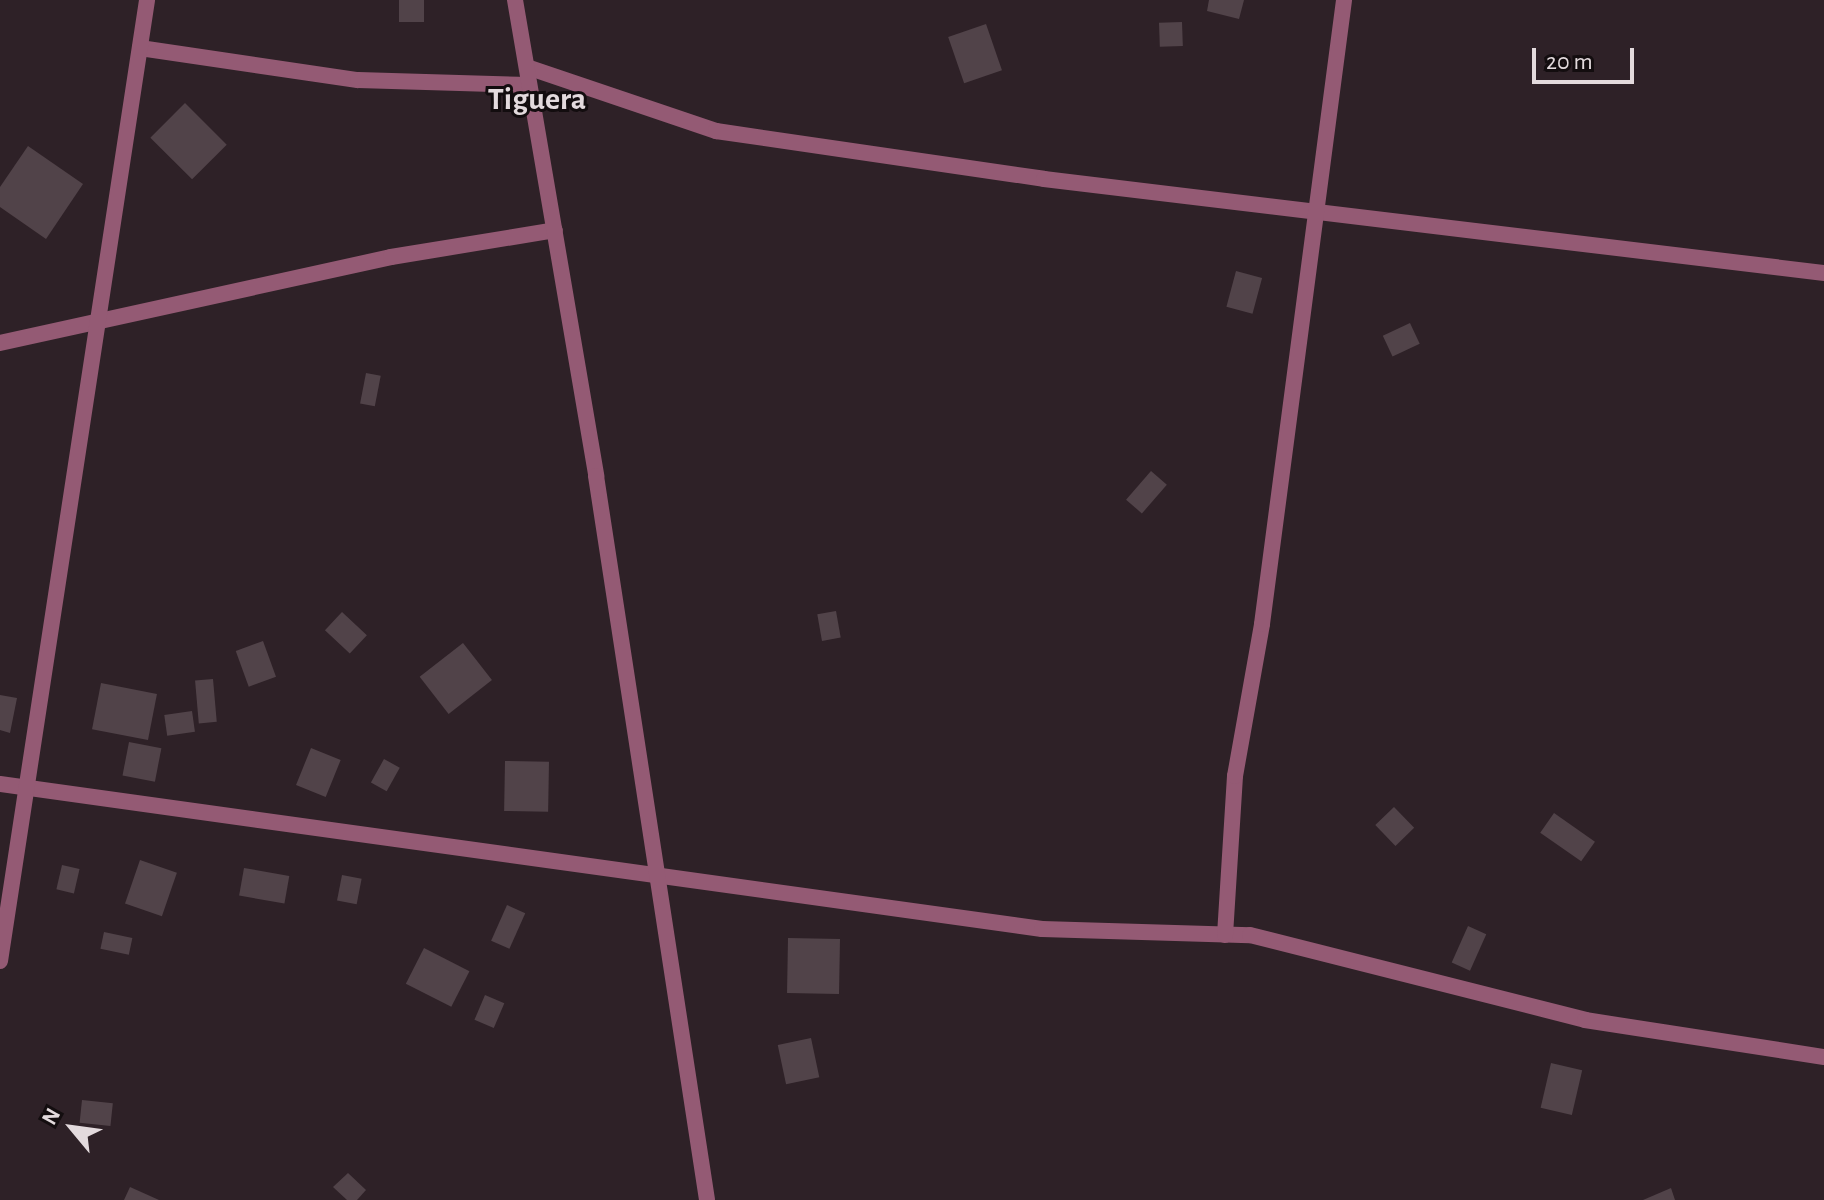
<!DOCTYPE html>
<html>
<head>
<meta charset="utf-8">
<style>
	body { margin:0 }
	#map { position:relative; width:1824px; height:1200px; overflow:hidden; background:#2e2127; font-family:"Alegreya Sans",sans-serif }
	div>[style] { position:absolute }
	.building>* { inset:0; background:#514349; transform-origin:0 0 }
	.minor>* { height:16px; margin:-8px; padding:0 8px; transform-origin:8px; border-radius:8px; background:#945a74 }
	.tertiary>* { height:16px; margin:-8px; padding:0 8px; transform-origin:8px; border-radius:8px; background:#945a74 }
	span { translate:-50% -50%; white-space:nowrap; text-align:center; line-height:1.15; -webkit-text-stroke:6px #130d0f; paint-order:stroke }
	.quarter-label { font-size:32px; color:#e3dadd; font-weight:700 }
	.north { position:absolute; left:32px; top:1088px; width:80px; height:80px; -webkit-text-stroke:6px #130d0f; paint-order:stroke; rotate:299deg; font-size:22px; font-weight:700; line-height:32px; text-align:center; color:#e3dadd }
	.north::after { content:''; display:block; margin:auto; width:28px; height:36px; background:#e3dadd; clip-path:polygon(50% 0,100% 100%,50% 72%,0 100%) }
	.scale { position:absolute; left:1532px; top:48px; width:102px; height:36px; box-sizing:border-box; border:4px solid #e3dadd; border-top:0; padding-left:10px; font-size:24px; line-height:28px; white-space:nowrap; color:#e3dadd; -webkit-text-stroke:6px #130d0f; paint-order:stroke }
</style>
</head>
<body>
<div id="map">
	<div class="building">
		<i style="left:399px;top:0;width:25px;height:22px"></i>
		<i style="clip-path:polygon(1209px 0,1244px 0,1239px 19px,1207px 11px)"></i>
		<i style="left:1182px;top:22px;width:24px;height:23px;rotate:88deg"></i>
		<i style="left:986px;top:24px;width:49px;height:40px;rotate:71deg"></i>
		<i style="left:185px;top:103px;width:59px;height:49px;rotate:45deg"></i>
		<i style="clip-path:polygon(28px 146px,83px 184px,46px 239px,0 207px,0 187px)"></i>
		<i style="left:1236px;top:271px;width:27px;height:37px;rotate:15deg"></i>
		<i style="left:1410px;top:323px;width:23px;height:30px;rotate:65deg"></i>
		<i style="left:366px;top:373px;width:15px;height:31px;rotate:11deg"></i>
		<i style="left:1151px;top:471px;width:21px;height:38px;rotate:41deg"></i>
		<i style="left:836px;top:611px;width:27px;height:19px;rotate:80deg"></i>
		<i style="left:342px;top:612px;width:34px;height:25px;rotate:43deg"></i>
		<i style="left:263px;top:641px;width:38px;height:29px;rotate:70deg"></i>
		<i style="left:463px;top:643px;width:47px;height:55px;rotate:52deg"></i>
		<i style="left:213px;top:679px;width:43px;height:18px;rotate:85deg"></i>
		<i style="left:101px;top:683px;width:57px;height:47px;rotate:11deg"></i>
		<i style="clip-path:polygon(0 695px,17px 698px,10px 733px,0 730px)"></i>
		<i style="left:192px;top:711px;width:21px;height:28px;rotate:82deg"></i>
		<i style="left:129px;top:742px;width:33px;height:34px;rotate:11deg"></i>
		<i style="left:311px;top:748px;width:32px;height:40px;rotate:22deg"></i>
		<i style="left:384px;top:759px;width:18px;height:27px;rotate:29deg"></i>
		<i style="left:505px;top:761px;width:44px;height:50px;rotate:1deg"></i>
		<i style="left:1394px;top:807px;width:29px;height:26px;rotate:46deg"></i>
		<i style="left:1554px;top:813px;width:50px;height:24px;rotate:35deg"></i>
		<i style="left:140px;top:860px;width:39px;height:46px;rotate:19deg"></i>
		<i style="left:62px;top:865px;width:18px;height:25px;rotate:13deg"></i>
		<i style="left:244px;top:868px;width:46px;height:28px;rotate:10deg"></i>
		<i style="left:342px;top:875px;width:20px;height:26px;rotate:11deg"></i>
		<i style="left:507px;top:905px;width:20px;height:39px;rotate:24deg"></i>
		<i style="left:1468px;top:926px;width:20px;height:40px;rotate:24deg"></i>
		<i style="left:104px;top:932px;width:29px;height:17px;rotate:12deg"></i>
		<i style="left:788px;top:938px;width:52px;height:55px;rotate:1deg"></i>
		<i style="left:424px;top:948px;width:51px;height:40px;rotate:27deg"></i>
		<i style="left:485px;top:995px;width:21px;height:27px;rotate:23deg"></i>
		<i style="left:811px;top:1038px;width:40px;height:34px;rotate:78deg"></i>
		<i style="left:1551px;top:1063px;width:32px;height:46px;rotate:13deg"></i>
		<i style="left:82px;top:1100px;width:31px;height:23px;rotate:6deg"></i>
		<i style="clip-path:polygon(348px 1173px,366px 1190px,357px 1200px,347px 1200px,333px 1187px)"></i>
		<i style="clip-path:polygon(130px 1187px,159px 1200px,124px 1200px)"></i>
		<i style="clip-path:polygon(1671px 1188px,1675px 1200px,1643px 1200px)"></i>
	</div>
	<div class="minor">
		<i style="left:140px;top:48px;width:220px;rotate:8.4deg"></i>
		<i style="left:358px;top:80px;width:171px;rotate:1.7deg"></i>
		<i style="left:527px;top:67px;width:200px;rotate:18.7deg"></i>
		<i style="left:716px;top:131px;width:331px;rotate:8.3deg"></i>
		<i style="left:1044px;top:179px;width:786px;rotate:6.87deg"></i>
		<i style="left:0;top:343px;width:400px;rotate:-12.4deg"></i>
		<i style="left:391px;top:257px;width:166px;rotate:-9.3deg"></i>
		<i style="left:0;top:784px;width:1052px;rotate:7.92deg"></i>
		<i style="left:1042px;top:929px;width:208px;rotate:1.7deg"></i>
		<i style="left:1250px;top:935px;width:346px;rotate:14.2deg"></i>
		<i style="left:1585px;top:1020px;width:242px;rotate:8.8deg"></i>
		<i style="left:1225px;top:935px;width:159px;rotate:-86.4deg"></i>
		<i style="left:1235px;top:776px;width:154px;rotate:-79.9deg"></i>
		<i style="left:1262px;top:624px;width:629px;rotate:-82.51deg"></i>
		<i style="left:0;top:961px;width:972px;rotate:-81.3deg"></i>
	</div>
	<div class="tertiary">
		<i style="left:515px;top:0;width:483px;rotate:80.3deg"></i>
		<i style="left:596px;top:476px;width:732px;rotate:81.28deg"></i>
	</div>
	<div class="quarter-label">
		<span style="left:537px;top:99px">Tiguera</span>
	</div>
	<div class="north">N</div>
	<div class="scale">20 m</div>
</div>
</body>
</html>
